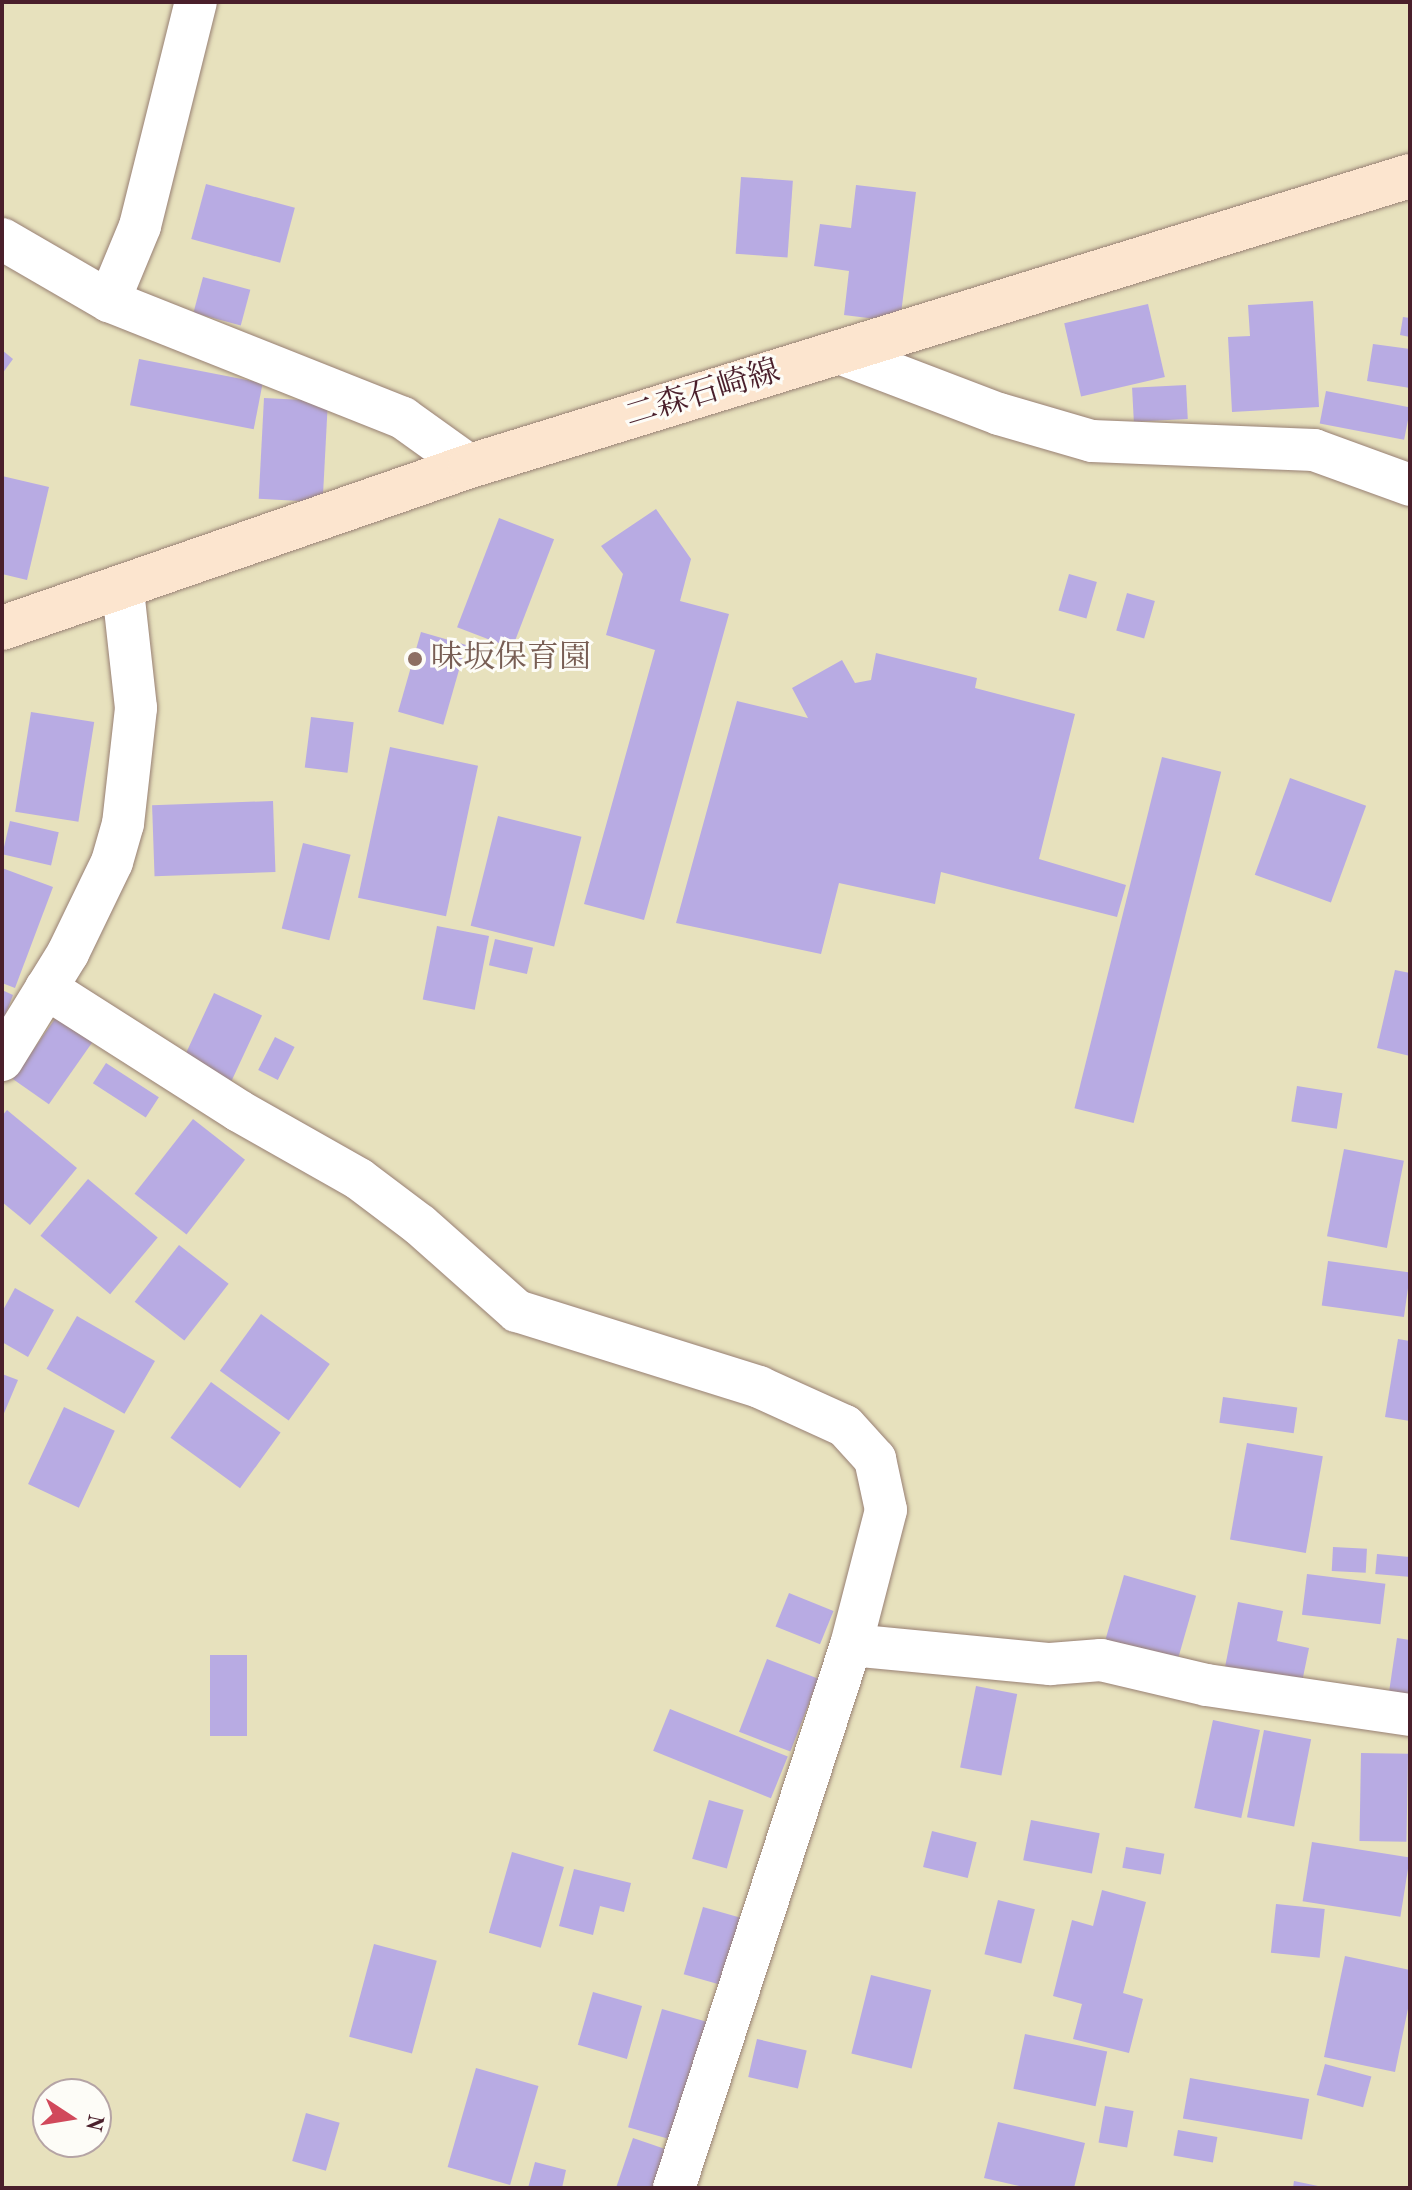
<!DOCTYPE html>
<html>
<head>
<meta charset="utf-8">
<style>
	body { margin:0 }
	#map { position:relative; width:1412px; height:2190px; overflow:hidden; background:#e7e1bd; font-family:"Old Standard TT","Noto Serif JP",serif }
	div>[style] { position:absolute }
	.building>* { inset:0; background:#b8abe3; transform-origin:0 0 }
	.roads { filter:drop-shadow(0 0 2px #988074) drop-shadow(0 0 2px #988074) }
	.minor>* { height:42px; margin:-21px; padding:0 21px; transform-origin:21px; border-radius:21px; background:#fff }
	.secondary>* { height:44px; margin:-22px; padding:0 22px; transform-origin:22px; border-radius:22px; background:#fce5cf }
	.dots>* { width:22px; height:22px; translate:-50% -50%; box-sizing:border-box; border:4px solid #fdfcf7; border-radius:50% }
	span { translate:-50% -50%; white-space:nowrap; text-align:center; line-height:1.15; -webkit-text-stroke:6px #fdfcf7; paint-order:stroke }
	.street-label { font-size:32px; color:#4a1f2b }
	.education-label { font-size:32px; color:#785e54 }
	.left { translate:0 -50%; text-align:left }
	.frame { position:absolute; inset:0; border:4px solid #4a1f2b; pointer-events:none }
	.north { position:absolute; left:32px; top:2078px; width:80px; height:80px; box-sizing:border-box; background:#fdfcf7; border:2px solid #b5a4a5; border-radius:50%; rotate:102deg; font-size:22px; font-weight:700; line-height:32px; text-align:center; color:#4a1f2b }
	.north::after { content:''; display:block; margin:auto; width:28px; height:36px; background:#d1495b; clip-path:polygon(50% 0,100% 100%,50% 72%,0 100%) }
</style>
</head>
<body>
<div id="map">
	<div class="building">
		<i style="left:741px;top:177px;width:52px;height:77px;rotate:4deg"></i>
		<i style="left:206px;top:184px;width:92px;height:57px;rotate:15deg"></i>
		<i style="clip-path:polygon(856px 185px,916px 192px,900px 322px,844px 315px,849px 271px,814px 266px,820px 224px,851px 228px)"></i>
		<i style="left:203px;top:277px;width:49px;height:37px;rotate:15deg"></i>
		<i style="clip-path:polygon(1313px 301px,1319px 407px,1232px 412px,1228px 337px,1250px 336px,1248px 305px)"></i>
		<i style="left:1148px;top:304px;width:75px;height:86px;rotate:77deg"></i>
		<i style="clip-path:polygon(1403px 317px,1410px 318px,1410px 337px,1400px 335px)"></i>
		<i style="clip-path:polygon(1373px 344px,1410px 349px,1410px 388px,1367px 381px)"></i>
		<i style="clip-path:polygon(2px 350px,13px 359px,2px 374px)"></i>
		<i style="left:139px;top:359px;width:126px;height:47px;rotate:11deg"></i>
		<i style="left:1186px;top:385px;width:34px;height:54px;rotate:87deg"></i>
		<i style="left:1326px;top:391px;width:86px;height:33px;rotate:11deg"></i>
		<i style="left:264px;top:398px;width:64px;height:101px;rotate:3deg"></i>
		<i style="clip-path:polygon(2px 476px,49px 487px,27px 580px,2px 574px)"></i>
		<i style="clip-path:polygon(656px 509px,691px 559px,680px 601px,729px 614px,644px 920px,584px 904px,655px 650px,606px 635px,623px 574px,601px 546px)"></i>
		<i style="left:499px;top:518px;width:59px;height:117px;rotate:21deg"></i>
		<i style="left:1069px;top:574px;width:29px;height:38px;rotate:16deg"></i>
		<i style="left:1127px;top:593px;width:29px;height:39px;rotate:16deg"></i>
		<i style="left:421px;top:632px;width:47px;height:83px;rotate:16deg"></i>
		<i style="clip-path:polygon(876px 653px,977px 678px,975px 688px,1075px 714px,1039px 859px,1126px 885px,1117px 917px,941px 872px,935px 904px,839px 883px,821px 954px,676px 923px,737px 701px,808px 718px,792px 688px,842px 660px,855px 683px,871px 680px)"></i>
		<i style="left:31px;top:712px;width:64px;height:101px;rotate:9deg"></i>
		<i style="left:311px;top:717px;width:43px;height:51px;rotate:7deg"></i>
		<i style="left:390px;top:747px;width:90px;height:154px;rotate:12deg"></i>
		<i style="left:1162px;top:757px;width:61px;height:362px;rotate:14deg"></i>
		<i style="left:1290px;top:778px;width:81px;height:103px;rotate:20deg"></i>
		<i style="left:273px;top:801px;width:71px;height:121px;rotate:88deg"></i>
		<i style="left:498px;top:816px;width:86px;height:113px;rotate:14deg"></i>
		<i style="left:10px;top:821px;width:50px;height:34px;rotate:13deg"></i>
		<i style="left:303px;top:843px;width:49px;height:88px;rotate:14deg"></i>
		<i style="clip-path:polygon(2px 868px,53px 887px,15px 988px,2px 983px)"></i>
		<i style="left:437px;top:926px;width:53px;height:75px;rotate:11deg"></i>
		<i style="left:495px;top:939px;width:39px;height:27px;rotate:13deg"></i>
		<i style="clip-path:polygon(1395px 970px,1410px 973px,1410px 1056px,1377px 1048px)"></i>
		<i style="clip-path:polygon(2px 990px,13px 995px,2px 1024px)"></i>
		<i style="left:214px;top:993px;width:53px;height:72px;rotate:25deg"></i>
		<i style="left:57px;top:1016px;width:44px;height:77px;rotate:35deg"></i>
		<i style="left:275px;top:1037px;width:22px;height:37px;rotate:27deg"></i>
		<i style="left:106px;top:1063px;width:63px;height:24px;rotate:33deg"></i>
		<i style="left:1297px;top:1086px;width:46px;height:36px;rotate:9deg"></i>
		<i style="clip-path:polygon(7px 1110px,77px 1168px,30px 1225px,2px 1202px,2px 1116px)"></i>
		<i style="left:193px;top:1119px;width:66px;height:95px;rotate:38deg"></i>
		<i style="left:1344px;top:1149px;width:61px;height:89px;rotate:11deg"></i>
		<i style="left:88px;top:1179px;width:91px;height:74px;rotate:40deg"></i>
		<i style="left:179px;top:1245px;width:63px;height:72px;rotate:38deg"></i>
		<i style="left:1328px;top:1261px;width:83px;height:45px;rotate:8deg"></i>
		<i style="clip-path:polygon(15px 1288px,54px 1310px,28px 1357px,2px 1342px,2px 1312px)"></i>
		<i style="left:261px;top:1314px;width:85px;height:70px;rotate:36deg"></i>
		<i style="left:77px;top:1316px;width:90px;height:61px;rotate:30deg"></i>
		<i style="clip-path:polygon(1398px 1339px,1410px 1341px,1410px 1421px,1385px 1417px)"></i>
		<i style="clip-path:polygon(2px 1374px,18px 1380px,2px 1418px)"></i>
		<i style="left:211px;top:1382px;width:86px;height:69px;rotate:36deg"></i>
		<i style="left:1223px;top:1397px;width:75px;height:26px;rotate:8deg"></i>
		<i style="left:64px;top:1407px;width:56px;height:85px;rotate:25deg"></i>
		<i style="left:1247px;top:1443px;width:77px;height:98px;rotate:10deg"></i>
		<i style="left:1333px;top:1547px;width:34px;height:24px;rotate:3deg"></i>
		<i style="left:1377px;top:1554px;width:33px;height:20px;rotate:5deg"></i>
		<i style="left:1307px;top:1574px;width:79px;height:41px;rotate:7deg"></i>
		<i style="left:1124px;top:1575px;width:75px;height:76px;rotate:16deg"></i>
		<i style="left:789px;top:1593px;width:48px;height:36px;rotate:22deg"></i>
		<i style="clip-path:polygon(1238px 1602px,1283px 1611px,1277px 1641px,1309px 1648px,1301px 1687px,1224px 1672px)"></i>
		<i style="clip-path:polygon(1397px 1638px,1410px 1640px,1410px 1702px,1388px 1699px)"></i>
		<i style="left:210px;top:1655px;width:37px;height:81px"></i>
		<i style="left:767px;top:1659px;width:55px;height:78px;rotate:21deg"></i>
		<i style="left:976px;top:1686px;width:42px;height:83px;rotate:11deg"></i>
		<i style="left:670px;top:1709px;width:127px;height:45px;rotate:22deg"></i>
		<i style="left:1213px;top:1720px;width:48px;height:90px;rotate:12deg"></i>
		<i style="left:1264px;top:1730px;width:48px;height:89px;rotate:11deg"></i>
		<i style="left:1361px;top:1753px;width:47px;height:88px;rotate:1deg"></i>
		<i style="left:709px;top:1800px;width:36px;height:61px;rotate:16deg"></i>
		<i style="left:1031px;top:1820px;width:70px;height:41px;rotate:11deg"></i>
		<i style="left:932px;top:1831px;width:46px;height:37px;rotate:14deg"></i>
		<i style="left:1312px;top:1842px;width:99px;height:60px;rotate:9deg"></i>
		<i style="left:1126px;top:1847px;width:39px;height:21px;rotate:10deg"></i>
		<i style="left:512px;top:1852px;width:54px;height:84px;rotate:16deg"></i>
		<i style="clip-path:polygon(574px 1869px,631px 1883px,624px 1912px,600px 1906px,593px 1935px,559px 1926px)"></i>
		<i style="clip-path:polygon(1102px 1890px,1146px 1902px,1123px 1993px,1143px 1999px,1129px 2053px,1073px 2039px,1082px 2004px,1053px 1996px,1072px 1920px,1093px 1926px)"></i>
		<i style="left:998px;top:1900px;width:38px;height:56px;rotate:14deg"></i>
		<i style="left:1276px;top:1904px;width:49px;height:49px;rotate:6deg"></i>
		<i style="left:703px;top:1907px;width:51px;height:70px;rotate:16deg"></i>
		<i style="left:374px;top:1944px;width:65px;height:96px;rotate:15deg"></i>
		<i style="clip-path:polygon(1345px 1956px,1410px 1970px,1410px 1999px,1395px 2072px,1324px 2057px)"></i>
		<i style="left:871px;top:1975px;width:62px;height:81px;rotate:14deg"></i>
		<i style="left:593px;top:1992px;width:51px;height:55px;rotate:16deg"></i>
		<i style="left:662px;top:2009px;width:60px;height:123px;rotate:16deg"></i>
		<i style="left:1025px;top:2034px;width:84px;height:56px;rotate:12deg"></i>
		<i style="left:757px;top:2039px;width:51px;height:39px;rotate:13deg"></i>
		<i style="left:1325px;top:2064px;width:48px;height:32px;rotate:15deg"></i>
		<i style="left:476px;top:2068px;width:65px;height:103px;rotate:16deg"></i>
		<i style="left:1190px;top:2078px;width:121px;height:41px;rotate:10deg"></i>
		<i style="left:1105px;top:2106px;width:29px;height:37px;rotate:10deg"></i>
		<i style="left:306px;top:2113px;width:35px;height:50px;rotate:16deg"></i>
		<i style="clip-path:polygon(998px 2122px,1085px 2143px,1074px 2188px,1028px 2188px,984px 2178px)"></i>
		<i style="left:1178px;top:2130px;width:40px;height:26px;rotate:10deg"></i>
		<i style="clip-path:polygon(633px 2138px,671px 2151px,658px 2188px,616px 2188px)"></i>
		<i style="clip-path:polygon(535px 2162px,566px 2170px,562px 2188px,528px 2188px)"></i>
		<i style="clip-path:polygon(1294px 2181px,1323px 2187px,1323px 2188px,1293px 2188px)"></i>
	</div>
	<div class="roads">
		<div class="minor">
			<i style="left:2px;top:239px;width:124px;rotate:30.1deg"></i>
			<i style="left:109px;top:301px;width:316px;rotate:21.7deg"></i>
			<i style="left:403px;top:418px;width:82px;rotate:35.6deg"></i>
			<i style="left:109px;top:301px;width:81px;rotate:-67.5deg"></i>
			<i style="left:140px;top:226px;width:231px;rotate:-76deg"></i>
			<i style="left:839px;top:353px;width:171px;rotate:20.9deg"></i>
			<i style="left:999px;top:414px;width:97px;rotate:16.2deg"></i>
			<i style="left:1092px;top:441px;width:222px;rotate:2.3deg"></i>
			<i style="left:1314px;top:450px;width:102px;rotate:20deg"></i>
			<i style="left:46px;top:988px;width:229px;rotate:32.5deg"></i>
			<i style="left:239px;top:1111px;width:138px;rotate:29.5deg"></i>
			<i style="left:359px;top:1179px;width:76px;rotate:37deg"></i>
			<i style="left:420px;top:1225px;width:130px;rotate:41.6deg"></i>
			<i style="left:517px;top:1311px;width:254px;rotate:17.4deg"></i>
			<i style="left:759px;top:1387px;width:94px;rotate:24.4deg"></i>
			<i style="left:845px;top:1426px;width:45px;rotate:47.7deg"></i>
			<i style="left:875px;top:1459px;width:52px;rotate:77.8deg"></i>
			<i style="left:886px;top:1510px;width:139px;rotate:104.5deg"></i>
			<i style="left:851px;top:1645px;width:571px;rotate:108.05deg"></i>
			<i style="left:2px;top:1060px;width:126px;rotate:-58.3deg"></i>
			<i style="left:68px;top:953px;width:101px;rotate:-64.2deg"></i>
			<i style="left:112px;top:862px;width:40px;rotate:-74deg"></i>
			<i style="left:123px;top:824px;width:117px;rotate:-83.6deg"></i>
			<i style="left:136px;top:708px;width:119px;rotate:-96.3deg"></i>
			<i style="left:851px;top:1645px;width:200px;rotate:5.5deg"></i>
			<i style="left:1050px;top:1664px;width:51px;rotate:-4.5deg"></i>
			<i style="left:1101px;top:1660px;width:109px;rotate:13.3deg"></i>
			<i style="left:1207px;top:1685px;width:205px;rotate:8.4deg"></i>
		</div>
		<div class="secondary">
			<i style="left:2px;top:628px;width:495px;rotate:-19.1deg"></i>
			<i style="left:470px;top:466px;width:984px;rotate:-17.15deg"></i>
		</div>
	</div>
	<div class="dots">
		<i style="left:415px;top:659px;background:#8d6e63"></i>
	</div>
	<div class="street-label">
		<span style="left:703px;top:395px;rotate:-17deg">二森石崎線</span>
	</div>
	<div class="education-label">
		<span class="left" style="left:431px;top:659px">味坂保育園</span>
	</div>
	<div class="frame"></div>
	<div class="north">N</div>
</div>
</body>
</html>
